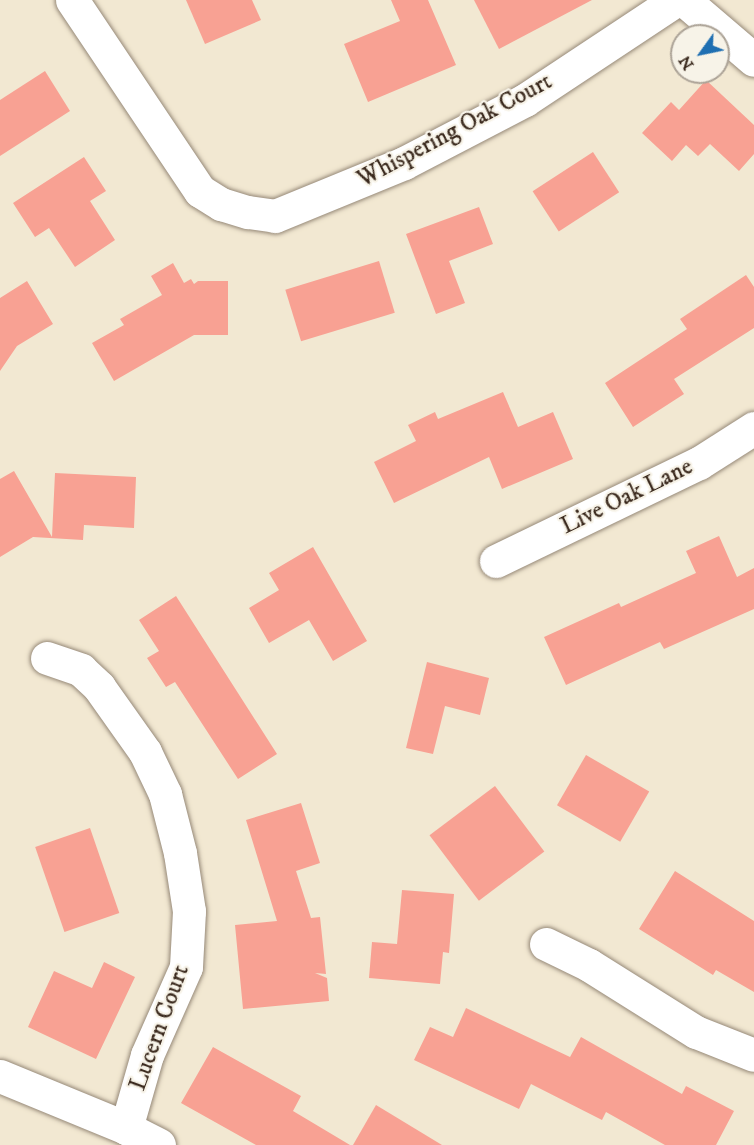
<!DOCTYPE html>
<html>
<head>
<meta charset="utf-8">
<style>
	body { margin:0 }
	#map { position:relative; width:754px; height:1145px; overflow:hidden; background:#f2e8d2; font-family:"IM FELL DW Pica",serif }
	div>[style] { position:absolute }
	.building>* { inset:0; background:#f8a193; transform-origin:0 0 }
	.roads { filter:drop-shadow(0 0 2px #968978) drop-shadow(0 0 2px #968978) }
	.minor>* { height:33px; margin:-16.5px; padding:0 16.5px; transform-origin:16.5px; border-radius:16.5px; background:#fff }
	span { translate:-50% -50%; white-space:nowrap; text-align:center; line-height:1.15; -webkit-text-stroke:4.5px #f7f3e8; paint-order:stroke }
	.street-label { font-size:24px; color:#3b2a1e }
	.north { position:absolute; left:670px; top:24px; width:60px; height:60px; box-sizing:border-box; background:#f7f3e8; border:2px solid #aca397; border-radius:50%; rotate:237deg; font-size:16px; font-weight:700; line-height:24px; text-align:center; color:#3b2a1e }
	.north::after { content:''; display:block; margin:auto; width:21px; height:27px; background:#1f6fb2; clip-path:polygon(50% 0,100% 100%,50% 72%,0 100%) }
</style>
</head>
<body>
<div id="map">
	<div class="building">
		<i style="clip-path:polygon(186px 0,252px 0,261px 20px,205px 44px)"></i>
		<i style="clip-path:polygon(391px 0,428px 0,456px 65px,368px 102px,344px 44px,400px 21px)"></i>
		<i style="clip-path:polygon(474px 0,592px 0,499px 49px)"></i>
		<i style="clip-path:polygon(45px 71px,70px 111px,0 156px,0 100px)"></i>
		<i style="clip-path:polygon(706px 80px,754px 125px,754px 154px,739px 171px,710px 144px,698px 156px,686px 145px,672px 161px,642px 133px,671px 102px,679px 110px)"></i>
		<i style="left:593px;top:152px;width:48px;height:72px;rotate:57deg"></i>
		<i style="clip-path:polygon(84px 157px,106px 191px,90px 201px,115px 240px,75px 267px,49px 228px,35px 237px,13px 203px)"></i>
		<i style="clip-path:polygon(479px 207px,493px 244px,449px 261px,465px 303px,436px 314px,406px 234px)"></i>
		<i style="left:379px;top:261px;width:54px;height:98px;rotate:73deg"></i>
		<i style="clip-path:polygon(173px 263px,184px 283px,191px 279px,194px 284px,198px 281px,228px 281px,228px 335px,194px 335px,114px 381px,92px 343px,124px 325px,120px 319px,162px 295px,151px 276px)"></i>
		<i style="clip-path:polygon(746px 275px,754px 287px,754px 328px,674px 379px,684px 394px,633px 427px,605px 383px,687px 329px,680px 319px)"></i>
		<i style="clip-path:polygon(27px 281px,53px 324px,17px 346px,0 371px,0 298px)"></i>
		<i style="clip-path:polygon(503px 392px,518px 427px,553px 412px,573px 459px,502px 489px,489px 457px,394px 503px,374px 462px,416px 441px,408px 425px,435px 412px,438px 419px)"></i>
		<i style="clip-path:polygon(14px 471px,52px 537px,55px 473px,136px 477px,134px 528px,84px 525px,83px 540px,33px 537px,0 557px,0 479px)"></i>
		<i style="clip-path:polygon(719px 536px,737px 577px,754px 568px,754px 609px,664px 649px,660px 642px,566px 685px,544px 637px,619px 603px,621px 607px,696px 573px,686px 551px)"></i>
		<i style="clip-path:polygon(313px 547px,367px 641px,333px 661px,309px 620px,269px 643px,249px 608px,279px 590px,269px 573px)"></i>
		<i style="clip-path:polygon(176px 596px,277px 754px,238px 779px,175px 682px,166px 687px,147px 658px,159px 651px,139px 620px)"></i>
		<i style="clip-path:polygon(427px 662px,489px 678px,480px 715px,445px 706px,433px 754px,406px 748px)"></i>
		<i style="left:586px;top:755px;width:73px;height:58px;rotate:30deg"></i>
		<i style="left:495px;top:786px;width:82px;height:82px;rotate:53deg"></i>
		<i style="clip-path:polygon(301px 803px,320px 863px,296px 871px,311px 918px,320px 917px,326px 974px,315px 973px,327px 978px,329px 1001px,243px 1009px,235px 925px,277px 921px,246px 820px)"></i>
		<i style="left:90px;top:828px;width:90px;height:58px;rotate:71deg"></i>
		<i style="clip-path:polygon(675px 871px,754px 921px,754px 992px,716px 970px,713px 975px,639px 929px)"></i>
		<i style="clip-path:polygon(402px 890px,454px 894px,449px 953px,443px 952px,440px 984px,369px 978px,372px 942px,397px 944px)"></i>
		<i style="clip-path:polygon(104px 962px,135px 977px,96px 1059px,28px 1027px,54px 971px,92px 988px)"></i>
		<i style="clip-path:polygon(466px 1008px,570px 1057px,581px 1037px,682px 1094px,686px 1086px,734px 1111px,716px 1145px,665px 1145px,606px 1112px,602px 1120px,531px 1084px,519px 1109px,414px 1060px,430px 1027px,453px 1037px)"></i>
		<i style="clip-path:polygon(213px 1047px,301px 1096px,293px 1111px,350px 1145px,256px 1145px,181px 1103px)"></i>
		<i style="clip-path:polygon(376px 1105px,442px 1145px,353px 1145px)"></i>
	</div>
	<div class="roads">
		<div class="minor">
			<i style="left:72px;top:0;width:230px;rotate:56.2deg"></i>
			<i style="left:200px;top:191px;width:25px;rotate:32deg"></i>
			<i style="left:221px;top:204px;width:28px;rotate:17deg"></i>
			<i style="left:248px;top:212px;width:27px;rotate:8deg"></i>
			<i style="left:275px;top:216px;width:139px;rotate:-22.3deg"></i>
			<i style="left:404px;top:163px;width:136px;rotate:-27.5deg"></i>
			<i style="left:525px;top:100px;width:181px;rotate:-33.5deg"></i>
			<i style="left:684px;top:0;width:92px;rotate:40.6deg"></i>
			<i style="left:496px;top:561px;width:225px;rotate:-25.8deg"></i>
			<i style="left:699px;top:463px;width:65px;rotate:-32.5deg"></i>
			<i style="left:47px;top:658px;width:36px;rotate:19deg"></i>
			<i style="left:81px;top:670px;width:25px;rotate:43deg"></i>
			<i style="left:99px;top:687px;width:80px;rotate:54.7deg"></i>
			<i style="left:145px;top:752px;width:47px;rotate:64.5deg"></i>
			<i style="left:165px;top:794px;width:61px;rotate:75.7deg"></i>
			<i style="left:180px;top:853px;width:59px;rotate:81.2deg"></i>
			<i style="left:189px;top:911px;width:56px;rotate:93.1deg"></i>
			<i style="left:186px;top:967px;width:96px;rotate:113.9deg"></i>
			<i style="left:147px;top:1055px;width:76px;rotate:106deg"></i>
			<i style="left:546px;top:944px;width:48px;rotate:26deg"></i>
			<i style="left:589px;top:965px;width:126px;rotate:32.1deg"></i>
			<i style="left:696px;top:1032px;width:62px;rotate:21.6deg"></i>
			<i style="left:0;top:1076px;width:136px;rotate:22.4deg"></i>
			<i style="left:126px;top:1128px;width:37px;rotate:27deg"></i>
		</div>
	</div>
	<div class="street-label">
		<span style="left:455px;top:131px;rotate:-28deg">Whispering Oak Court</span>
		<span style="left:627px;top:497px;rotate:-26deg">Live Oak Lane</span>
		<span style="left:160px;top:1028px;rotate:-70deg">Lucern Court</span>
	</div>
	<div class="north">N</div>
</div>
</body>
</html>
